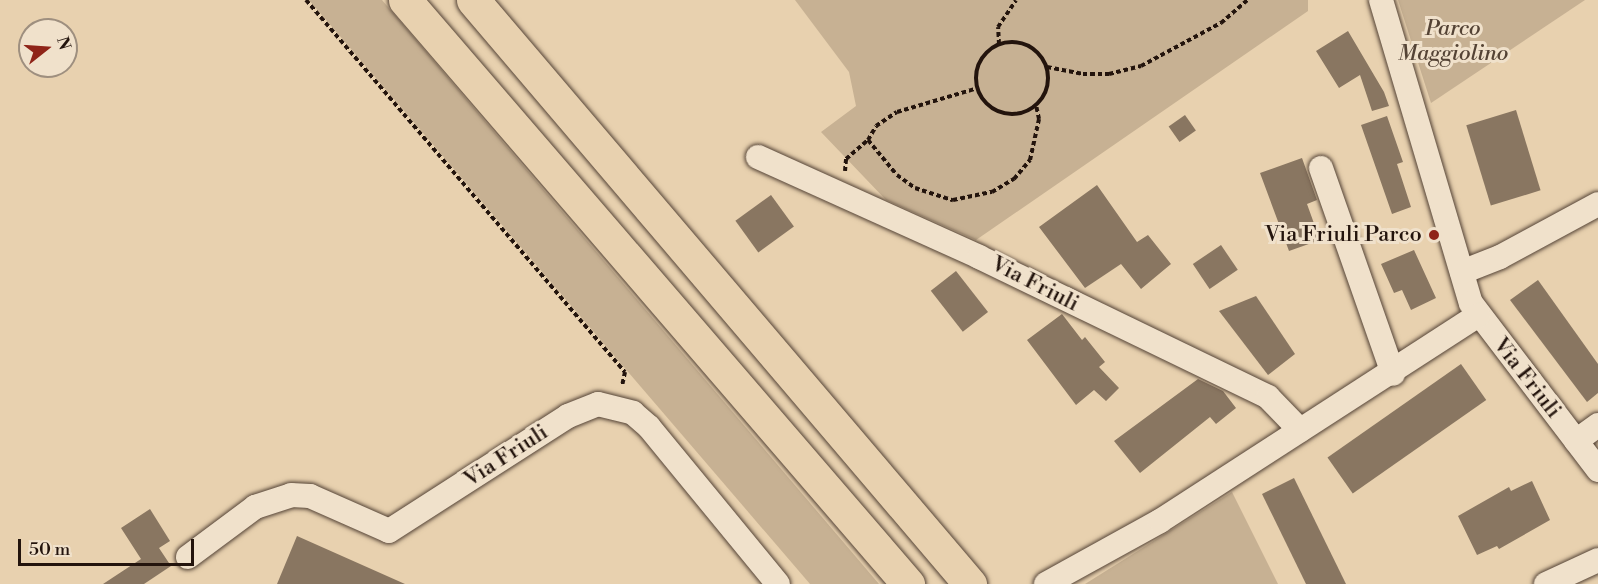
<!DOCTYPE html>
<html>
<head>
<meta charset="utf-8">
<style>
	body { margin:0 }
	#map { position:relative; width:1598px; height:584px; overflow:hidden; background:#e8d1af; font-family:"Libre Bodoni",serif }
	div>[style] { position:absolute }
	.green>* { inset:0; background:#c7b193 }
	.building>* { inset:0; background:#897661; transform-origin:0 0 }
	.path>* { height:4px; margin-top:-2px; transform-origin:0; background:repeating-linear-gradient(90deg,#23140d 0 4.5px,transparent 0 7.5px) }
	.path>.ring { margin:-2px; padding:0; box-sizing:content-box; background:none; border:4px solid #23140d; border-radius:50% }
	.roads { filter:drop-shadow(0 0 2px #544336) drop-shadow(0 0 2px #544336) }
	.minor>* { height:24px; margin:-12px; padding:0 12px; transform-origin:12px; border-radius:12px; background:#f0e1cb }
	.highway>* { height:33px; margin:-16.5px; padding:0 16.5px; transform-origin:16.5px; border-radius:16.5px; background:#e8d1af }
	.dots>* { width:16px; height:16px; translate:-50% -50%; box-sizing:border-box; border:3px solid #f0e1cb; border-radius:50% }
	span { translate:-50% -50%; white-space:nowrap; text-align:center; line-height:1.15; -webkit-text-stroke:6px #f0e1cb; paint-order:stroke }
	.park-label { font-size:22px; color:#544335; font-style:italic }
	.poi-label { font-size:22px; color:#23140d }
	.right { translate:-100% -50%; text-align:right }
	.street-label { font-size:22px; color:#23140d }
	.north { position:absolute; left:18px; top:18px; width:60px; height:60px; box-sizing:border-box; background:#f0e1cb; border:2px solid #9e8f7f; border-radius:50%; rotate:73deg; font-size:16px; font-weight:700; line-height:24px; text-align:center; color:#23140d }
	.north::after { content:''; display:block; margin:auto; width:21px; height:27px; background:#8f2418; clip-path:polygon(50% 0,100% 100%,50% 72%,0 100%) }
	.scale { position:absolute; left:18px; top:539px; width:176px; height:27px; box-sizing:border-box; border:3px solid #23140d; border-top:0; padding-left:8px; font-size:18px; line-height:21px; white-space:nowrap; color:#23140d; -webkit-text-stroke:4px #f0e1cb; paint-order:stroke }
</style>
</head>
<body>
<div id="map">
	<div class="green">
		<i style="clip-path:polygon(309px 0,382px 0,879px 584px,810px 584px)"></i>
		<i style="clip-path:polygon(795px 0,1308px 0,1308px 11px,976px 240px,886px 200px,821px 132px,856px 106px,849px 72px)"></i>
		<i style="clip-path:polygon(1398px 0,1585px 0,1431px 103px)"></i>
		<i style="clip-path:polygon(1232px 492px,1278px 584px,1085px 584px)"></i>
	</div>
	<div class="building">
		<i style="clip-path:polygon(1348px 31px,1384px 92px,1389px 106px,1372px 111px,1360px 75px,1339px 88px,1316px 51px)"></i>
		<i style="left:1516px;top:110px;width:84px;height:52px;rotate:73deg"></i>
		<i style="left:1185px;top:115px;width:19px;height:20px;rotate:55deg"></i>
		<i style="clip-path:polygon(1387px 116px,1403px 162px,1397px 164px,1411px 207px,1392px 214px,1361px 125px)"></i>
		<i style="clip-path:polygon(1302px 158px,1317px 200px,1307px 204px,1320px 240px,1289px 251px,1260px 173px)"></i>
		<i style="clip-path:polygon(1097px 185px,1137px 242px,1148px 235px,1171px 264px,1141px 289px,1121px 264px,1085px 288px,1039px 227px)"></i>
		<i style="left:771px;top:195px;width:39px;height:44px;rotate:54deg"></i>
		<i style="left:1221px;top:245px;width:30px;height:34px;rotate:56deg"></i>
		<i style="clip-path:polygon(1414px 250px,1436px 298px,1411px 310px,1402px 290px,1394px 293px,1381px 264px)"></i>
		<i style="left:956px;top:271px;width:52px;height:32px;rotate:52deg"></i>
		<i style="clip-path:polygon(1538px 280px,1598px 364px,1598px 393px,1587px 402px,1510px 300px)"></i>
		<i style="clip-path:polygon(1256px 296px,1295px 354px,1268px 375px,1219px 311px)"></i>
		<i style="clip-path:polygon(1062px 314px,1082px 340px,1085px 337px,1105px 362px,1099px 367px,1119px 388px,1106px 401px,1094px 390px,1076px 405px,1027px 340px)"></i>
		<i style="left:1461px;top:364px;width:44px;height:163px;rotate:55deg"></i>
		<i style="clip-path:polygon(1198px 379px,1223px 391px,1236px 408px,1216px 424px,1210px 417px,1140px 473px,1114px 441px)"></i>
		<i style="clip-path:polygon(1294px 478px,1346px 584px,1306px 584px,1262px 494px)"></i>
		<i style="clip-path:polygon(1532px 481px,1550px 520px,1499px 549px,1497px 546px,1477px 555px,1458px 516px,1509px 487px,1511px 491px)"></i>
		<i style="clip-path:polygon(150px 509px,170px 541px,159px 548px,171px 566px,144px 584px,103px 584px,141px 559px,121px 528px)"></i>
		<i style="clip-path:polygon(297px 536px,405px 584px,277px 584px)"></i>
	</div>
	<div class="path">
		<i style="left:306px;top:0;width:490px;rotate:49.4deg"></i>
		<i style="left:625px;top:372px;width:14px;rotate:102deg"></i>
		<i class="ring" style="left:976px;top:42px;width:68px;height:68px"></i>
		<i style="left:999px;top:44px;width:17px;rotate:-93deg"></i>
		<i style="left:998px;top:27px;width:32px;rotate:-56deg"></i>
		<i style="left:1047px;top:67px;width:37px;rotate:11deg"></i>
		<i style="left:1083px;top:74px;width:26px"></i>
		<i style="left:1109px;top:74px;width:33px;rotate:-14deg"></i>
		<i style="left:1141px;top:66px;width:91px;rotate:-28.3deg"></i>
		<i style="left:1221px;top:23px;width:35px;rotate:-41deg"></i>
		<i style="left:868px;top:140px;width:16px;rotate:-60deg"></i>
		<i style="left:876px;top:126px;width:25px;rotate:-34deg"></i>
		<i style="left:897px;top:112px;width:84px;rotate:-16.5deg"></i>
		<i style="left:845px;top:171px;width:12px;rotate:-85deg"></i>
		<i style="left:846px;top:159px;width:29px;rotate:-41deg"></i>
		<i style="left:868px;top:140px;width:45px;rotate:50.4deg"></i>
		<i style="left:897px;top:175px;width:22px;rotate:36deg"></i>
		<i style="left:915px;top:188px;width:40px;rotate:18deg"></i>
		<i style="left:953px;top:200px;width:40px;rotate:-12deg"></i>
		<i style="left:992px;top:192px;width:26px;rotate:-31deg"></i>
		<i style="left:1014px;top:179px;width:25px;rotate:-50deg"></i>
		<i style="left:1030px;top:160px;width:42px;rotate:-77.6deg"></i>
		<i style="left:1039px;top:119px;width:14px;rotate:-102deg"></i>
	</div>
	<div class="roads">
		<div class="minor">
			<i style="left:1381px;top:0;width:316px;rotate:73.5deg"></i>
			<i style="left:1471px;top:303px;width:210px;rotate:52.7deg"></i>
			<i style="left:758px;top:157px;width:243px;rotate:24.3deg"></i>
			<i style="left:979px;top:257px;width:321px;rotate:25.8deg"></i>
			<i style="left:1268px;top:397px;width:46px;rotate:45.9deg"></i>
			<i style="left:1321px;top:168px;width:218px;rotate:70.7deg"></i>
			<i style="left:1462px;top:272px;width:41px;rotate:-21.5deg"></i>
			<i style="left:1500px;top:257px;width:111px;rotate:-28.4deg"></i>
			<i style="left:1576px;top:441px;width:27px;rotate:-36deg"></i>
			<i style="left:188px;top:557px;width:84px;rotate:-36.7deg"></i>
			<i style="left:255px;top:507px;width:38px;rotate:-18deg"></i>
			<i style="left:291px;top:495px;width:19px;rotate:3deg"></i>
			<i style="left:310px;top:496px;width:86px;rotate:23.9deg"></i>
			<i style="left:389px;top:531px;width:213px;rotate:-32.7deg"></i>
			<i style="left:568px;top:416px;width:32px;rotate:-22deg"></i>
			<i style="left:598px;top:404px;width:36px;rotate:14deg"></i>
			<i style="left:633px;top:413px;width:21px;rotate:41deg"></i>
			<i style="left:649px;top:427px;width:203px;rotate:50.6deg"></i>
			<i style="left:1046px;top:584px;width:130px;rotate:-28.9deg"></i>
			<i style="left:1160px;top:521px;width:379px;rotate:-32.9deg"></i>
			<i style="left:1546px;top:584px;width:57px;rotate:-24.8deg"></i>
		</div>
		<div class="highway">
			<i style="left:405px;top:0;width:771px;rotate:49.26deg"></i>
			<i style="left:473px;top:0;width:767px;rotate:49.6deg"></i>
		</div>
	</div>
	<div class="dots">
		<i style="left:1434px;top:235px;background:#8f2418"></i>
	</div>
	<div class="park-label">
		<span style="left:1453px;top:41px">Parco<br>Maggiolino</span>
	</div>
	<div class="poi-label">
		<span class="right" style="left:1422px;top:235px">Via Friuli Parco</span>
	</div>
	<div class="street-label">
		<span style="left:1035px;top:284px;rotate:27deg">Via Friuli</span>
		<span style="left:1527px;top:378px;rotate:52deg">Via Friuli</span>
		<span style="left:506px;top:456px;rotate:-33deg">Via Friuli</span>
	</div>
	<div class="north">N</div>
	<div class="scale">50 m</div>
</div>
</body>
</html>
